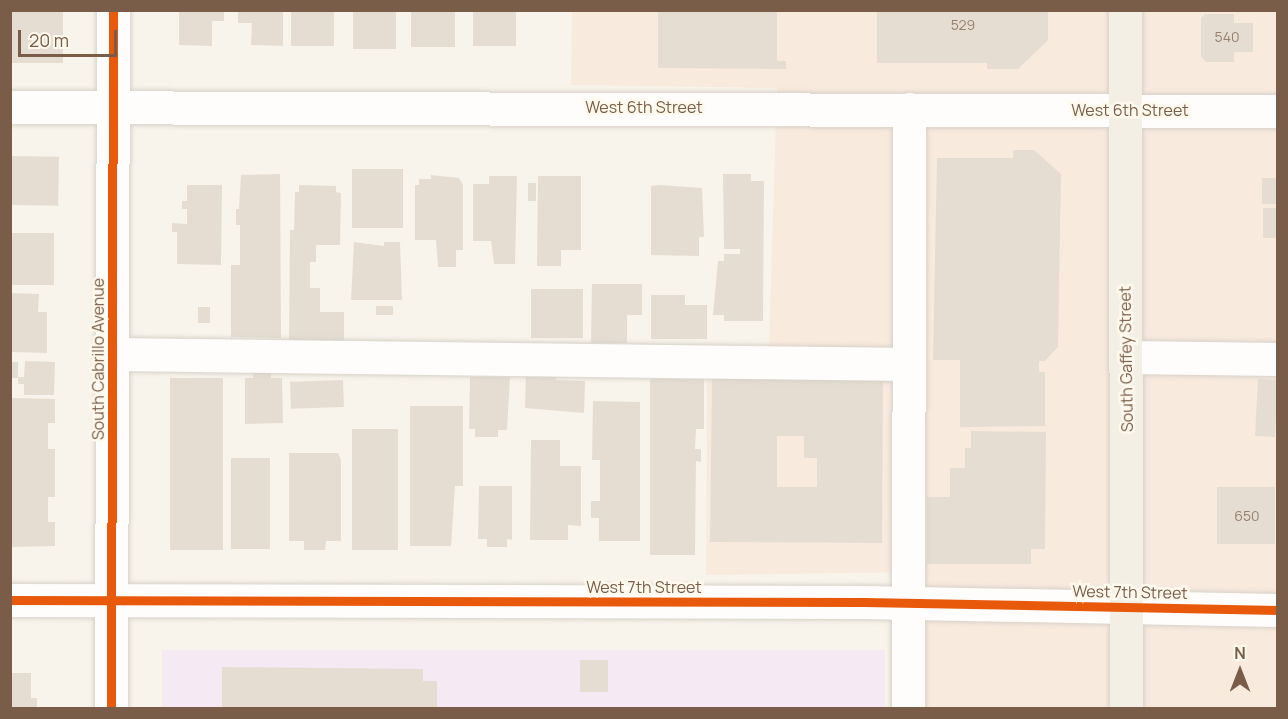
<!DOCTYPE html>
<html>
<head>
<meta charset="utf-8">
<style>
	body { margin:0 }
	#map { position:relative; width:1288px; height:719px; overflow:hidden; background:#f8f4eb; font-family:Manrope,sans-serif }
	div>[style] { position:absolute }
	.commercial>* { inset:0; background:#f9eade }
	.education>* { inset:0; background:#f5eaf3; transform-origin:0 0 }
	.building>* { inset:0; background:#e5ddd2; transform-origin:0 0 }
	.roads { filter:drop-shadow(0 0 2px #d7d1c9) drop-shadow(0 0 2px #d7d1c9) }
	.minor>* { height:33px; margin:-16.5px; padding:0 16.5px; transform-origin:16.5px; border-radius:16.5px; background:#fefdfc }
	.major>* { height:33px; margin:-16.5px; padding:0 16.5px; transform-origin:16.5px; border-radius:16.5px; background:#f3efe5 }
	.cycleway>* { height:9px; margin:-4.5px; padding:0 4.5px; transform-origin:4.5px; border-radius:4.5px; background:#e8590c }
	span { translate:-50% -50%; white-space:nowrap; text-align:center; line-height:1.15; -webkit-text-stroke:5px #fff9ed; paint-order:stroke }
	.number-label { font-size:14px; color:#967f6d }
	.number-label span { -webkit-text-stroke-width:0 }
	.street-label { font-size:16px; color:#795d48 }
	.frame { position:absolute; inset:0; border:12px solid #795d48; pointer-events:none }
	.north { position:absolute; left:1210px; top:641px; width:60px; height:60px; -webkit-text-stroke:4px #fff9ed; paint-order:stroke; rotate:0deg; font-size:16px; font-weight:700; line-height:24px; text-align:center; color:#795d48 }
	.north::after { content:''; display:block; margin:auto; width:21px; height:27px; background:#795d48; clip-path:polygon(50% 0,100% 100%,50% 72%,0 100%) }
	.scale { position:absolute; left:18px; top:30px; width:99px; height:27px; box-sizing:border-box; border:3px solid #795d48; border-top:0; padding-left:8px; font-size:18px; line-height:21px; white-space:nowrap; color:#795d48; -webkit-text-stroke:4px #fff9ed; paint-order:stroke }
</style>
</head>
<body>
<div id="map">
	<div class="commercial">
		<i style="clip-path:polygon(572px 11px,1277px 11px,1277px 708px,918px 708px,919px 572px,706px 575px,707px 378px,768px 380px,777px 88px,571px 85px)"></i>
	</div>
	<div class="education">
		<i style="left:162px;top:650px;width:723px;height:58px"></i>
	</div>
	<div class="building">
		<i style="left:10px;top:10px;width:53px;height:53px"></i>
		<i style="clip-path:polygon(179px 10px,224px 10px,224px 21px,212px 21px,212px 46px,179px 45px)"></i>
		<i style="clip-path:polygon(238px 10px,283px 10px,283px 46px,251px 45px,252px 23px,238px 23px)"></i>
		<i style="left:291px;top:10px;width:43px;height:36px"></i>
		<i style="left:353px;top:10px;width:43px;height:39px"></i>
		<i style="left:411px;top:10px;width:44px;height:37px"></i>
		<i style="left:473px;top:10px;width:43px;height:36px"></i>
		<i style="clip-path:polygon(658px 10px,777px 10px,777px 61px,786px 61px,786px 69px,658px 68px)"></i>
		<i style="clip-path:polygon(877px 10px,1048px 10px,1048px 40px,1018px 69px,987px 69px,987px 63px,877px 63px)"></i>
		<i style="clip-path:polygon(1205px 14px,1234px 14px,1234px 23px,1253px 23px,1253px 52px,1234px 52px,1234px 62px,1206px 62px,1201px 56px,1201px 18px)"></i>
		<i style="clip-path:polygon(1013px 150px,1034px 150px,1061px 174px,1058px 347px,1045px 361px,1039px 361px,1039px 372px,1045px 372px,1045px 426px,960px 427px,960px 360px,933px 360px,937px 158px,1013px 158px)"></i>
		<i style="left:10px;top:156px;width:49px;height:49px;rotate:1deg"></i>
		<i style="left:352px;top:169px;width:51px;height:59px"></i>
		<i style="clip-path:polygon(280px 174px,281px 338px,231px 337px,231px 265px,240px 265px,240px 225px,236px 225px,236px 209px,239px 209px,241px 175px)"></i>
		<i style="clip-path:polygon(723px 174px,751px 174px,751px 181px,764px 181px,763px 321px,724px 321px,724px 315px,713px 315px,718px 261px,724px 261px,724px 254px,740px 254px,740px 249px,724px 249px)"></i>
		<i style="clip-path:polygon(431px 175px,459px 178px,463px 185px,463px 250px,456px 250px,456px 267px,438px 267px,436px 240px,415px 240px,415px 185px,419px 185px,419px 179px,431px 179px)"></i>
		<i style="clip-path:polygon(489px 176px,517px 176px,515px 264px,494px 264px,491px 241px,473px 241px,473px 184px,489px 184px)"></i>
		<i style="clip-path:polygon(538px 176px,581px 176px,581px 250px,561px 250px,561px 266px,537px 266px)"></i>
		<i style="left:1262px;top:178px;width:16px;height:26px"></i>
		<i style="left:528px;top:183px;width:8px;height:18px"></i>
		<i style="clip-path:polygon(187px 185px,222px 185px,221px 265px,177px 264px,177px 232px,172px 232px,172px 223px,187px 224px,187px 209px,182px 209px,182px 201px,187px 201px)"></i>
		<i style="clip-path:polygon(299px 185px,336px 186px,336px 192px,341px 193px,340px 245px,316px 245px,316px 262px,310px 262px,310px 288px,320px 288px,320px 312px,344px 312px,344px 344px,289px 343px,290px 230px,294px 230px,295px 192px,299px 192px)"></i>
		<i style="clip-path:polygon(660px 185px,702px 188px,704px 237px,699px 237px,699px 256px,651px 255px,651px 186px)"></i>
		<i style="left:1263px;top:208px;width:15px;height:30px"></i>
		<i style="left:10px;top:233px;width:44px;height:52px"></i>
		<i style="clip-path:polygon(354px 242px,384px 246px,384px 242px,400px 242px,402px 300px,351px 300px)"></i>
		<i style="clip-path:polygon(592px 284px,642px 284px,642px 315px,627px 315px,627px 343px,591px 343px)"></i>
		<i style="left:531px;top:289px;width:52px;height:49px"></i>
		<i style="clip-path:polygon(10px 293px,39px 294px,38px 312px,47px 312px,47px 353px,10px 352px)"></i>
		<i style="clip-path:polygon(651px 295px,685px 295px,685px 305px,707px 305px,707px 339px,651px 339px)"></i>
		<i style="left:376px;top:306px;width:17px;height:9px"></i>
		<i style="left:198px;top:307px;width:12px;height:16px"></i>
		<i style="clip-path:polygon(25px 361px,55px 362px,54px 395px,24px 395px,24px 384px,18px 384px,18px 377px,24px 377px)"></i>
		<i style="left:10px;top:362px;width:8px;height:16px"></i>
		<i style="clip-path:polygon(253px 370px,271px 370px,271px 378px,282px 378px,283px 423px,245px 424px,245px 378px,253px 378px)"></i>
		<i style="clip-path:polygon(526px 373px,556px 373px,556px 380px,585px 381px,584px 413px,525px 408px)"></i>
		<i style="clip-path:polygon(470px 377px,510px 377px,507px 430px,498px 430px,498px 437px,475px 437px,475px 429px,469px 429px)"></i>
		<i style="clip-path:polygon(evenodd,712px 377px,883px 378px,882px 543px,710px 542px,712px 377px,777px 436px,804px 436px,804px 458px,817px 458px,817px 487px,777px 487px,777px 436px)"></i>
		<i style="left:170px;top:378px;width:53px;height:172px"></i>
		<i style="clip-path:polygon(650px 379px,704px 379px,704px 429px,696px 429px,695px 449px,701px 449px,701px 462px,696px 461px,695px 555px,650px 555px)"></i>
		<i style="left:1258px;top:379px;width:20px;height:57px;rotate:3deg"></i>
		<i style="left:343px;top:380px;width:27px;height:53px;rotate:88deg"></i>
		<i style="clip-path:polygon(12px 398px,55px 399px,55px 423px,48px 423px,48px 449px,55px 449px,55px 497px,48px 497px,48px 522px,55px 522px,55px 546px,12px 547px)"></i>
		<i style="clip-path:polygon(593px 401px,640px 402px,640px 541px,599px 541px,599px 518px,591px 518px,591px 501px,600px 501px,600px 460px,592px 460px)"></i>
		<i style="clip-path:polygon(410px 406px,463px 406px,463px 486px,455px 486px,451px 546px,410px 546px)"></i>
		<i style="left:352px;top:429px;width:46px;height:121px"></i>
		<i style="clip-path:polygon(971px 431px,1046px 432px,1045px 549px,1031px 549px,1031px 564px,927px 564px,927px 497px,950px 497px,950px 468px,965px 468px,965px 448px,971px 448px)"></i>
		<i style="clip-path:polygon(531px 440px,560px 440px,560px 466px,581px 466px,581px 526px,568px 525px,568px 540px,530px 540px)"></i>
		<i style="clip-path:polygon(289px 453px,338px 453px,341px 460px,341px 541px,326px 541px,325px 550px,304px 550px,304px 541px,289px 541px)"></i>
		<i style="left:231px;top:458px;width:39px;height:91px"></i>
		<i style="clip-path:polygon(479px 486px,512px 486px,512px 540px,507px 539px,507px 547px,487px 547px,487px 539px,478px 539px)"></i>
		<i style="left:1217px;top:487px;width:58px;height:57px"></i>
		<i style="left:580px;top:660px;width:28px;height:32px"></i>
		<i style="clip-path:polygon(222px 667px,423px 669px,423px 681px,437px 681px,437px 708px,222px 708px)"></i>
		<i style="clip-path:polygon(10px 673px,31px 673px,31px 698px,37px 698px,37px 708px,10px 708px)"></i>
	</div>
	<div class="roads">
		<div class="minor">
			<i style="left:10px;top:107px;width:1268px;rotate:0.18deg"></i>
			<i style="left:114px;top:354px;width:795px;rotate:0.72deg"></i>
			<i style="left:1126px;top:357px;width:152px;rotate:0.8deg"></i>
			<i style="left:10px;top:600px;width:854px;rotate:0.13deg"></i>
			<i style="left:864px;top:602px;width:414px;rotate:1.1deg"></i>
			<i style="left:111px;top:708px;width:698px;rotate:-89.84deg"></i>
			<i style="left:908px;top:708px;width:599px;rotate:-89.9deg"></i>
		</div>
		<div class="major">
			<i style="left:1125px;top:10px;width:698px;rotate:89.92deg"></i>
		</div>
	</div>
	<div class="cycleway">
		<i style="left:10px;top:600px;width:854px;rotate:0.13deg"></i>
		<i style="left:864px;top:602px;width:414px;rotate:1.1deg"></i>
		<i style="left:111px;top:708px;width:698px;rotate:-89.84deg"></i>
	</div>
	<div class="number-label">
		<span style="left:963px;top:25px">529</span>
		<span style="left:1227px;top:37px">540</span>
		<span style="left:1247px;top:516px">650</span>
	</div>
	<div class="street-label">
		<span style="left:644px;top:107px">West 6th Street</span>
		<span style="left:1130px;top:110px">West 6th Street</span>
		<span style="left:98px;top:359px;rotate:-90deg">South Cabrillo Avenue</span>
		<span style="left:1126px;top:359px;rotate:-91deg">South Gaffey Street</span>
		<span style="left:644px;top:587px">West 7th Street</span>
		<span style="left:1130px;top:592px;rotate:1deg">West 7th Street</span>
	</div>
	<div class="frame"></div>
	<div class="north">N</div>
	<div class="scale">20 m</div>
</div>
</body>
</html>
